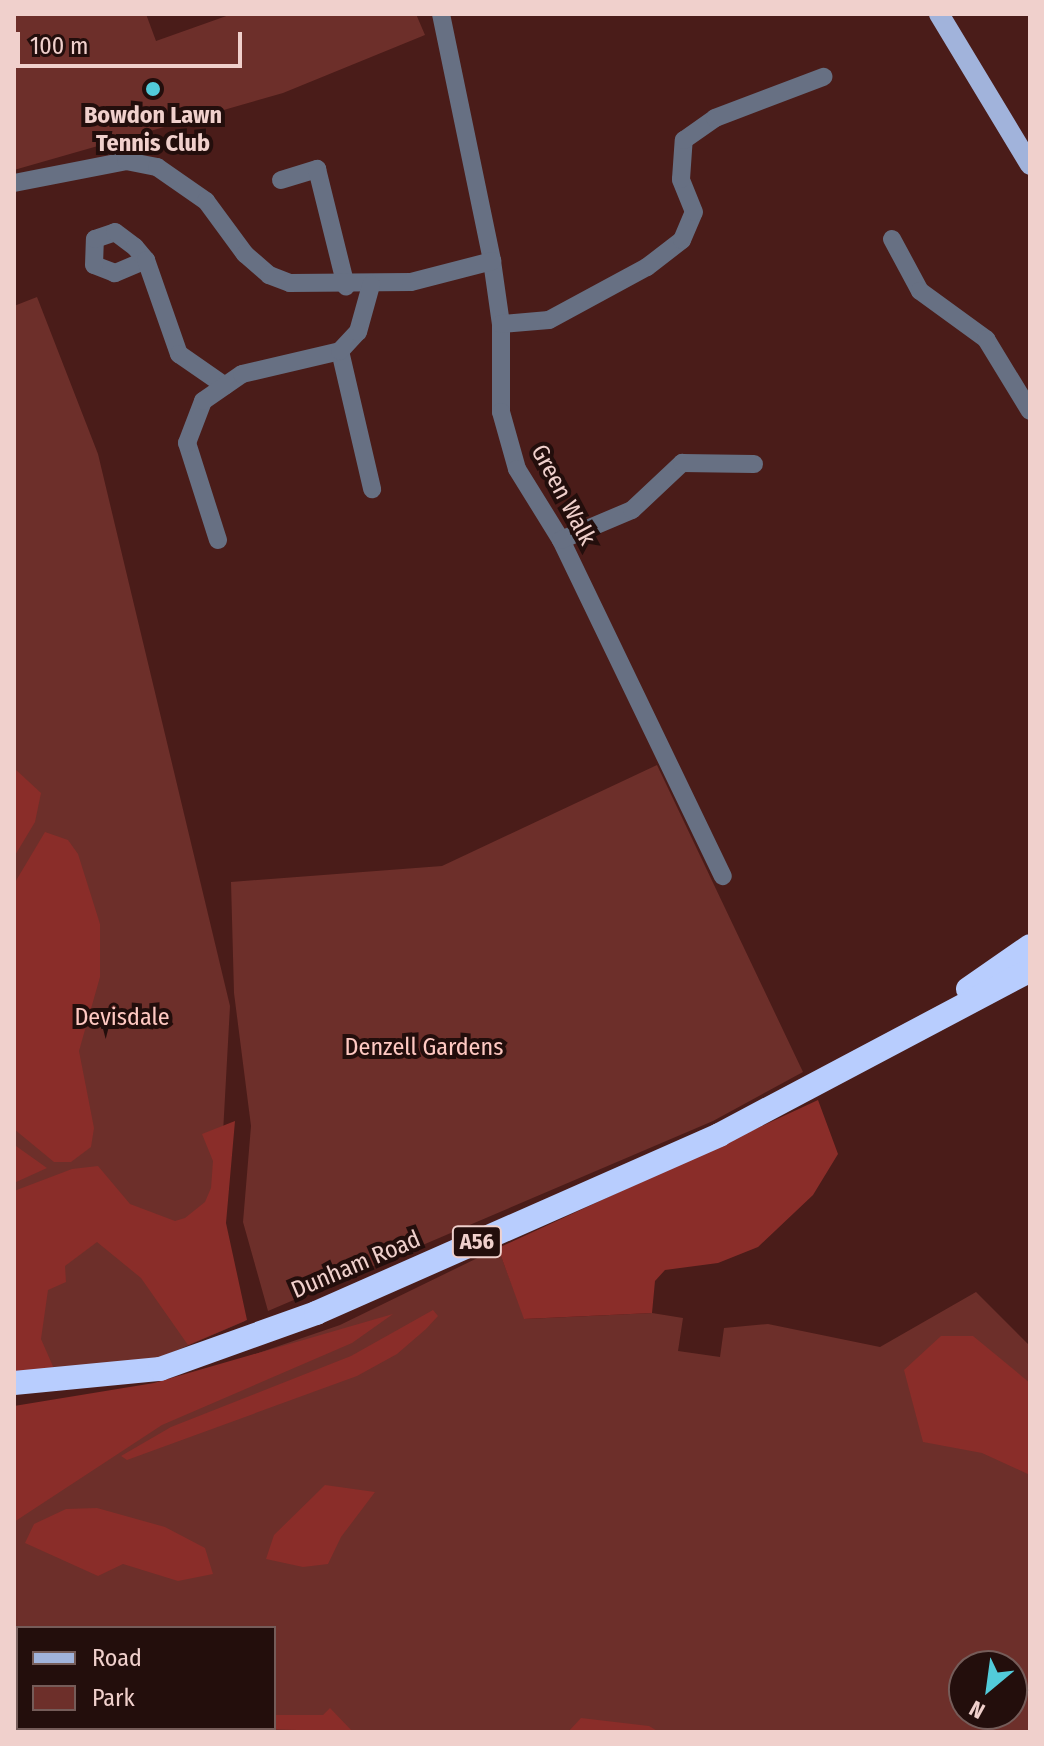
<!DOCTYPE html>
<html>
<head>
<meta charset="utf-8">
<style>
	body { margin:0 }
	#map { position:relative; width:1044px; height:1746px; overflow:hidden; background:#4a1c19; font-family:"Fira Sans Condensed",sans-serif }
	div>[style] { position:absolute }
	.green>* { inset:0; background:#6d2f2a }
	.forest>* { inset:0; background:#8a2d29 }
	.minor>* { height:18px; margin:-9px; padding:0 9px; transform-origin:9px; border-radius:9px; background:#677083 }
	.major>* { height:20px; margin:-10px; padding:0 10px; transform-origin:10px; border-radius:10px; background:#a1b3db }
	.highway>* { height:24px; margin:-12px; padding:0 12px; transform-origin:12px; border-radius:12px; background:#b8cdfe }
	.dots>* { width:22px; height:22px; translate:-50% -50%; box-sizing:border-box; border:4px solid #230e0c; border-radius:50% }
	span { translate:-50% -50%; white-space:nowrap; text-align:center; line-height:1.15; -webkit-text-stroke:8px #230e0c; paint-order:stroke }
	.shield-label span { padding:2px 6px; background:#230e0c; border:2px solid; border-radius:6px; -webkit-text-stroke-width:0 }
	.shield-label { font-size:22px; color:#f0d0cc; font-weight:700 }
	.poi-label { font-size:24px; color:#f0d0cc; font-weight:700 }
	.street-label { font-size:24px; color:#f0d0cc }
	.park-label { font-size:24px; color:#ffc9c2 }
	.frame { position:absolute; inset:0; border:16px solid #f0d0cc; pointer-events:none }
	.legend { position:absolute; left:16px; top:1626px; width:260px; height:104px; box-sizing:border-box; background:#230e0c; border:2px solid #755c59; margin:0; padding:10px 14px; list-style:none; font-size:24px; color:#f0d0cc }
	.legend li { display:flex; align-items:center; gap:16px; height:40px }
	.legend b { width:40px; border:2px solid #755c59 }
	.north { position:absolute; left:948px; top:1650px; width:80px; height:80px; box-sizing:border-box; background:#230e0c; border:2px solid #755c59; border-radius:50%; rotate:209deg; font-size:22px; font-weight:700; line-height:32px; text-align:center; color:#f0d0cc }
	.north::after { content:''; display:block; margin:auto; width:28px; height:36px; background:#52cbda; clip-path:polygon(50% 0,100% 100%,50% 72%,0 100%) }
	.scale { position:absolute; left:16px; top:32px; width:226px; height:36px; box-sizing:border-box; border:4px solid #f0d0cc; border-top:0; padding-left:10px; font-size:24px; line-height:28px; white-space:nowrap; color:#f0d0cc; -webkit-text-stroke:6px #230e0c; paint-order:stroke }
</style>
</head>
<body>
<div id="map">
	<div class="green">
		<i style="clip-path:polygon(14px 14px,146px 14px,156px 41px,232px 14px,416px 14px,425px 35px,283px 93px,14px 170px)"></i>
		<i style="clip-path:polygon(37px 297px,98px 454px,230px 1006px,218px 1224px,245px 1321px,152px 1361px,14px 1375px,14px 306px)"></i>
		<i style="clip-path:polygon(657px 765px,803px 1072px,713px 1121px,268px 1311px,243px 1222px,251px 1126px,234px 993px,231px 882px,442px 866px)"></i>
		<i style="clip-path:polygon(evenodd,498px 1248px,525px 1319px,652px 1313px,683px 1318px,678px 1351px,720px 1357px,724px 1328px,768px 1324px,880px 1347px,976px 1292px,1030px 1346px,1030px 1732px,139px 1732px,138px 1728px,274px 1728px,274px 1628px,18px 1628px,14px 1660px,14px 1411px,156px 1388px,340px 1325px,498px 1248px,964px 1666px,1012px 1666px,1012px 1714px,964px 1714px,964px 1666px)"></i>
	</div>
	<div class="forest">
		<i style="clip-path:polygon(14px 768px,41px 793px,35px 822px,14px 857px)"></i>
		<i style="clip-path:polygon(45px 832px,68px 840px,78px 854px,100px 924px,100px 977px,79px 1051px,94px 1128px,91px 1147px,71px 1162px,54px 1162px,14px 1129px,14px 884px)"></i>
		<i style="clip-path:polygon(818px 1100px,838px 1154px,813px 1195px,758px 1247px,718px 1263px,665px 1270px,655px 1281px,652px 1313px,524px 1319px,498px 1248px)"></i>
		<i style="clip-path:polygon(235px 1121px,226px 1223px,247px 1320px,188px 1345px,141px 1278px,97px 1242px,65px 1266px,66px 1282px,48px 1290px,41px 1339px,55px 1371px,14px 1375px,14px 1191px,72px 1169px,98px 1166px,130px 1204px,175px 1221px,185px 1218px,205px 1202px,211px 1188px,213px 1161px,202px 1134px)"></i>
		<i style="clip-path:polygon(14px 1144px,16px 1146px,47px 1168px,14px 1183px)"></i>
		<i style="clip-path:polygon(433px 1310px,438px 1316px,426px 1329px,397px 1354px,357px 1376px,127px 1460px,121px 1456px,171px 1427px,351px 1356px)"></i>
		<i style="clip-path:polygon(393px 1314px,352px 1343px,162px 1425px,14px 1522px,14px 1406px,154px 1383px)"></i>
		<i style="clip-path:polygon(941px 1336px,973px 1336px,1030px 1383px,1030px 1475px,982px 1453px,923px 1442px,904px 1370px)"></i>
		<i style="clip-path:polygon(325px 1485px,375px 1492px,341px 1537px,328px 1564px,303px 1567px,266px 1559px,274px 1535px)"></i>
		<i style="clip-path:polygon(97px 1508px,165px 1527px,205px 1548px,213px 1574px,178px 1581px,123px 1564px,98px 1576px,25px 1543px,34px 1524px,66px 1509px)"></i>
		<i style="clip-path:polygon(14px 1625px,19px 1628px,18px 1693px,14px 1693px)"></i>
		<i style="clip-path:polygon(330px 1708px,353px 1732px,236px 1728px,274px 1728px,274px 1715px,323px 1715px)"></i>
		<i style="clip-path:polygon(581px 1718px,649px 1726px,659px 1732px,568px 1732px)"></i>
	</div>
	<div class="minor">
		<i style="left:441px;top:14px;width:252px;rotate:78.3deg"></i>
		<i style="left:492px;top:261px;width:64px;rotate:81.9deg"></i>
		<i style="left:501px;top:324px;width:88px;rotate:90deg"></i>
		<i style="left:501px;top:412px;width:59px;rotate:74.3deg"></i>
		<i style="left:517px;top:469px;width:84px;rotate:58.2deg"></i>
		<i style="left:561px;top:540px;width:373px;rotate:64.3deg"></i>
		<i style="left:281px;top:180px;width:38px;rotate:-17deg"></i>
		<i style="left:317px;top:169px;width:121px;rotate:76.1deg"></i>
		<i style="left:14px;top:183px;width:114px;rotate:-11.1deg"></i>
		<i style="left:126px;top:161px;width:32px;rotate:11deg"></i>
		<i style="left:157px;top:167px;width:60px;rotate:34.8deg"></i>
		<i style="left:206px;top:201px;width:66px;rotate:53.7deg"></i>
		<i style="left:245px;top:254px;width:32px;rotate:41deg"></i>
		<i style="left:269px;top:275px;width:22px;rotate:21deg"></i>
		<i style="left:290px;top:283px;width:121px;rotate:-0.5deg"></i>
		<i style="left:411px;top:282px;width:84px;rotate:-14.5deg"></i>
		<i style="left:892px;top:239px;width:59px;rotate:61.7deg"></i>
		<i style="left:920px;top:291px;width:82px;rotate:36deg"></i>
		<i style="left:986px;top:339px;width:84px;rotate:58.6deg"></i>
		<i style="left:146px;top:260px;width:34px;rotate:157deg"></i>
		<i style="left:115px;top:273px;width:22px;rotate:-159deg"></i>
		<i style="left:94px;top:265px;width:26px;rotate:-88deg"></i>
		<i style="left:95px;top:239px;width:21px;rotate:-19deg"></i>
		<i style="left:115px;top:232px;width:25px;rotate:37deg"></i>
		<i style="left:135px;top:247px;width:17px;rotate:50deg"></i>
		<i style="left:146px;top:260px;width:100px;rotate:70.7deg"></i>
		<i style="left:179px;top:354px;width:56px;rotate:34.8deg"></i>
		<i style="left:501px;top:324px;width:48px;rotate:-4.8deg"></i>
		<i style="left:549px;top:320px;width:111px;rotate:-28.4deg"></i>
		<i style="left:647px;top:267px;width:44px;rotate:-37.6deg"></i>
		<i style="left:682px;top:240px;width:30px;rotate:-67deg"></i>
		<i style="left:694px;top:212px;width:35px;rotate:-112deg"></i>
		<i style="left:681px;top:179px;width:39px;rotate:-86deg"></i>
		<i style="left:684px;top:140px;width:38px;rotate:-35deg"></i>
		<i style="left:715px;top:118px;width:116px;rotate:-20.8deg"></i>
		<i style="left:340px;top:351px;width:142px;rotate:76.9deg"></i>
		<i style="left:218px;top:540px;width:102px;rotate:-107.7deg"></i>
		<i style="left:187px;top:443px;width:45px;rotate:-69.1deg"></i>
		<i style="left:203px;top:401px;width:47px;rotate:-34.7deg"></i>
		<i style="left:242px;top:374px;width:101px;rotate:-13.2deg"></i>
		<i style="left:340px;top:351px;width:26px;rotate:-47deg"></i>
		<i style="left:358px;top:332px;width:49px;rotate:-74.5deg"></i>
		<i style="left:561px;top:540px;width:77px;rotate:-22.9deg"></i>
		<i style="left:632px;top:510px;width:69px;rotate:-43.2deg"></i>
		<i style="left:682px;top:463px;width:72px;rotate:0.8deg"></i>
	</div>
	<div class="major">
		<i style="left:939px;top:14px;width:176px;rotate:58.9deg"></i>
	</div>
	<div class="highway">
		<i style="left:968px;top:989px;width:75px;rotate:-34.7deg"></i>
		<i style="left:14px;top:1383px;width:147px;rotate:-5.5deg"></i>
		<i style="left:160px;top:1369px;width:166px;rotate:-19.7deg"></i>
		<i style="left:316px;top:1313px;width:441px;rotate:-23.8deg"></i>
		<i style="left:719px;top:1135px;width:352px;rotate:-27.9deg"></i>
	</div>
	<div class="dots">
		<i style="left:153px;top:89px;background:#52cbda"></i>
	</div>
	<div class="shield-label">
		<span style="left:477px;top:1242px">A56</span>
	</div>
	<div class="poi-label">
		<span style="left:153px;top:130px">Bowdon Lawn<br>Tennis Club</span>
	</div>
	<div class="street-label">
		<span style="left:563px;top:495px;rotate:62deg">Green Walk</span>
		<span style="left:356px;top:1265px;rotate:-23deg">Dunham Road</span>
	</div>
	<div class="park-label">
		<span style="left:122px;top:1018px">Devisdale</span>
		<span style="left:424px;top:1048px">Denzell Gardens</span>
	</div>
	<div class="frame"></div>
	<ul class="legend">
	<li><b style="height:10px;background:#a1b3db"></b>Road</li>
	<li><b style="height:22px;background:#6d2f2a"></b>Park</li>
	</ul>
	<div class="north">N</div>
	<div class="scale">100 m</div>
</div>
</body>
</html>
